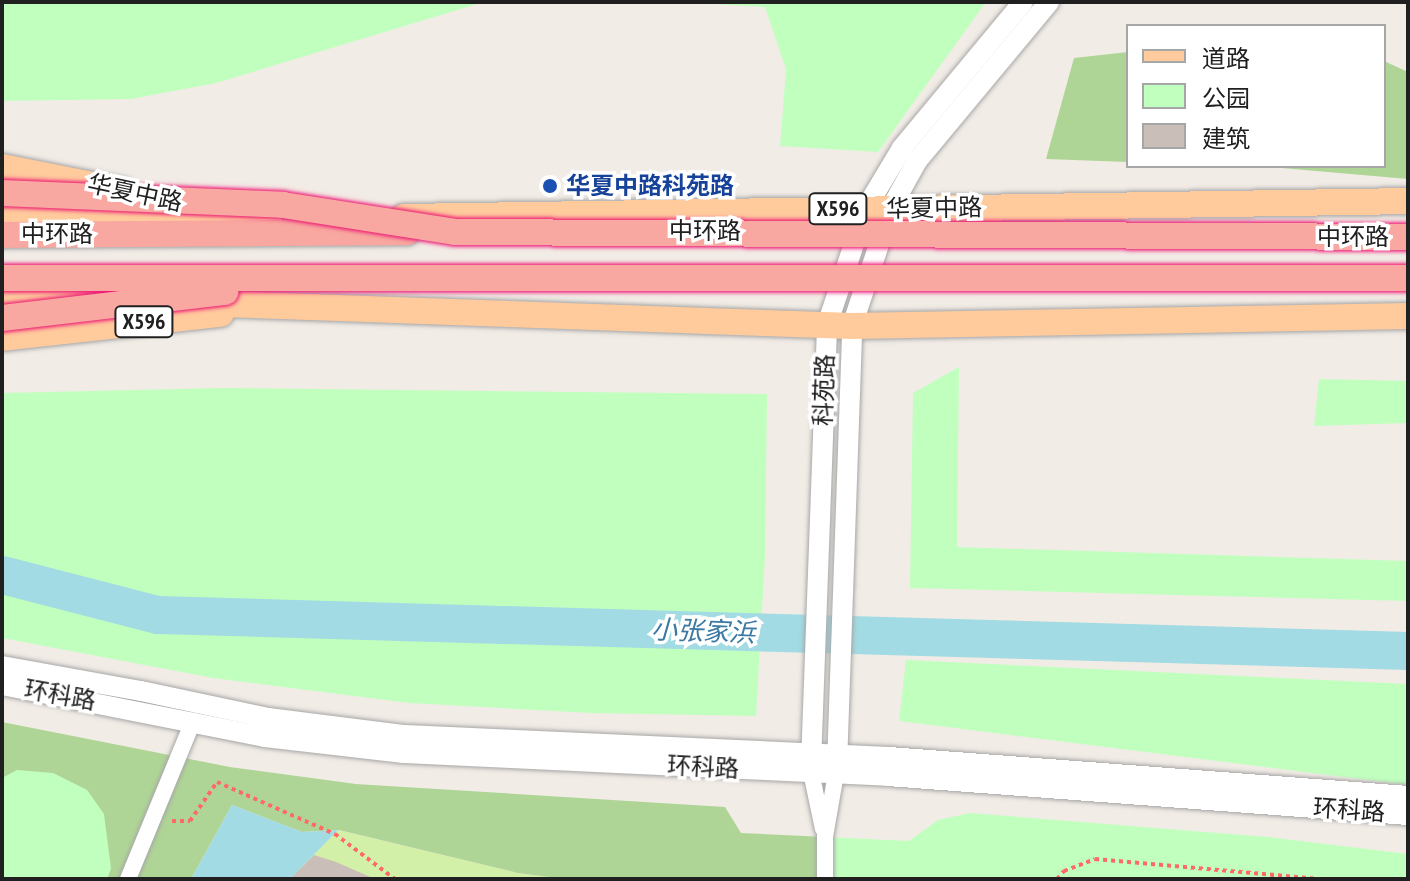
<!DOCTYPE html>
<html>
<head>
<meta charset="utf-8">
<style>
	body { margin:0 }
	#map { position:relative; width:1410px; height:881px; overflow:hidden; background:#f2ece6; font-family:"PT Sans Narrow","Noto Sans SC",sans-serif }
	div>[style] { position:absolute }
	.grass>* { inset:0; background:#d2f0a7 }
	.forest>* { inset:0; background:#afd596 }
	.park>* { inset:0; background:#c1ffbf }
	.water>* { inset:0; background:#a2dbe3 }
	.river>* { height:38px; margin:-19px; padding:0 19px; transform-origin:19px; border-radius:19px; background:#a2dbe3 }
	.building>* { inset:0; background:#cabeb8 }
	.path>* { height:4px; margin-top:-2px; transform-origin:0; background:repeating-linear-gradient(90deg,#ff6a69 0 4px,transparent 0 8px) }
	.roads { filter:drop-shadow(0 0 2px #a7a7a7) drop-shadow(0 0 2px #a7a7a7) }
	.minor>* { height:16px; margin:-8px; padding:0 8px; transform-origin:8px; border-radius:8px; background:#fff }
	.tertiary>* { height:20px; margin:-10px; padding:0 10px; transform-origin:10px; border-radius:10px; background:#fff }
	.primary>* { height:26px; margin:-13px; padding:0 13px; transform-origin:13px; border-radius:13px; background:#ffcb9d }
	.trunk>* { height:26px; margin:-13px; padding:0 13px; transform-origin:13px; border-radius:13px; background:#f8a8a0 }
	.bridges { filter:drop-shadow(0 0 2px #ed1574) drop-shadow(0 0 2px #ed1574) }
	.trunk-bridge>* { height:26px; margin:-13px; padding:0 13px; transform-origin:13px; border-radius:13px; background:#f8a8a0 }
	.dots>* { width:22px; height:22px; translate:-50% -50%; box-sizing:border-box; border:4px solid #fff; border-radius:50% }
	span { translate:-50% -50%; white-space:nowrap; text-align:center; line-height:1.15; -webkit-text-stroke:7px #fff; paint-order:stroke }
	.shield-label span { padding:2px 6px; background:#fff; border:2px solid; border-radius:6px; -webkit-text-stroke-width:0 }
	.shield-label { font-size:22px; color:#202020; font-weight:700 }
	.transit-label { font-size:24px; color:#164399; font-weight:700 }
	.left { translate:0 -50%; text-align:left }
	.street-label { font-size:24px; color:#202020 }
	.water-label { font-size:26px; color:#3b78a2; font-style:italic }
	.frame { position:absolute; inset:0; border:4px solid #202020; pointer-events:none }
	.legend { position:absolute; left:1126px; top:24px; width:260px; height:144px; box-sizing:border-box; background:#fff; border:2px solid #a6a6a6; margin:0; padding:10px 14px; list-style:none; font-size:24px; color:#202020 }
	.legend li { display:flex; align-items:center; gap:16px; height:40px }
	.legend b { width:40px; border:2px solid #a6a6a6 }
</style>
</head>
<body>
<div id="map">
	<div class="grass">
		<i style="clip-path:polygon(338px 830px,518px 873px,564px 879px,290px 879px)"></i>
	</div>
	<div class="forest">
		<i style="clip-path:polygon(1128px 52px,1128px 162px,1046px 159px,1074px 58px)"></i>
		<i style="clip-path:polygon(1384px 61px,1408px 72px,1408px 179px,1257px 166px,1384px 166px)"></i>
		<i style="clip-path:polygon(2px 722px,230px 767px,356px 784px,725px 807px,741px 833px,825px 837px,825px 879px,564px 879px,518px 873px,339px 830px,302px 832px,232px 805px,191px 879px,2px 879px)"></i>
	</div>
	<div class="park">
		<i style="clip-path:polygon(2px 2px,986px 2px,878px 152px,780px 146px,786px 69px,765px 7px,698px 3px,484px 2px,216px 83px,131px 99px,2px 101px)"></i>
		<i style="clip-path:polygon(959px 367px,957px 547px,1408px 561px,1408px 601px,910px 588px,913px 393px)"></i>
		<i style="clip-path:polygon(1319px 379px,1408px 381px,1408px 423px,1314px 426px)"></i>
		<i style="clip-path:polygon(222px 388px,767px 394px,765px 556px,756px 716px,590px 713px,409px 703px,213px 678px,2px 638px,2px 393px)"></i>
		<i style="clip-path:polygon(906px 660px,1408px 684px,1408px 785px,899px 721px)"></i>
		<i style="clip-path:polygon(17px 770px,53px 773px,87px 790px,104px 814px,111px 869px,107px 879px,2px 879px,2px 778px)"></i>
		<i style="clip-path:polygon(970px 813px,1268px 837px,1408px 854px,1408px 879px,825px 879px,825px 837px,909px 841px,938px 820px)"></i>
	</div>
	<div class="water">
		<i style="clip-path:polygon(232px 805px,302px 832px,338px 830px,290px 879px,191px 879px)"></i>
	</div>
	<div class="river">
		<i style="left:2px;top:575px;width:161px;rotate:14.4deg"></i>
		<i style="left:158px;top:615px;width:1251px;rotate:1.65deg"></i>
	</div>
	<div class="building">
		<i style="clip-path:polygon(314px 855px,336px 862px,375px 879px,290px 879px)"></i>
	</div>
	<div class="path">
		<i style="left:172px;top:821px;width:18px"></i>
		<i style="left:190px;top:821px;width:47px;rotate:-55.3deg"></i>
		<i style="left:217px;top:782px;width:129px;rotate:23.8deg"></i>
		<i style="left:335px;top:834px;width:75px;rotate:36.9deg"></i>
		<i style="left:1057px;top:879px;width:11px;rotate:-49deg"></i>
		<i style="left:1064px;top:871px;width:33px;rotate:-21deg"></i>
		<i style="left:1095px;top:859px;width:227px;rotate:5.1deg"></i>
	</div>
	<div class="roads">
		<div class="minor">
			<i style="left:811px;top:772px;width:58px;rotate:78.1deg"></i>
			<i style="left:128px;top:879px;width:171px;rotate:-67.6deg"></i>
			<i style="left:825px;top:879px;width:42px;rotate:-90deg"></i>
			<i style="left:825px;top:837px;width:65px;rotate:-80.2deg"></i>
		</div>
		<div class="tertiary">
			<i style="left:2px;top:666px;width:141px;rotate:10.2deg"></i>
			<i style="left:141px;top:691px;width:130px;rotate:12deg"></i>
			<i style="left:268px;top:718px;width:138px;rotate:7.1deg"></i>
			<i style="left:405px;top:735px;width:484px;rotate:2.6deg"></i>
			<i style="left:889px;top:757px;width:520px;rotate:4.3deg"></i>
			<i style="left:2px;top:685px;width:268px;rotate:11.2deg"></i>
			<i style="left:265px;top:737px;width:140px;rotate:6.6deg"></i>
			<i style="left:404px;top:753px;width:485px;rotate:2.7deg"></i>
			<i style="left:888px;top:776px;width:521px;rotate:4.29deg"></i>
			<i style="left:811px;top:764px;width:439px;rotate:-87.9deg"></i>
			<i style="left:827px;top:325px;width:123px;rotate:-71.6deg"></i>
			<i style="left:866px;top:208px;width:70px;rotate:-59deg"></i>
			<i style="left:902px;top:148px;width:190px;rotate:-50.3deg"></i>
			<i style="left:837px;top:765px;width:439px;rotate:-88deg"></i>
			<i style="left:852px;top:326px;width:124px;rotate:-71.7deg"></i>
			<i style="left:891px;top:208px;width:54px;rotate:-61deg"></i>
			<i style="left:917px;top:161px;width:207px;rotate:-50.3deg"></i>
		</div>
		<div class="primary">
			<i style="left:2px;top:167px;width:123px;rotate:11.2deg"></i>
			<i style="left:404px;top:217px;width:1004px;rotate:-0.91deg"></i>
			<i style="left:2px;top:218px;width:267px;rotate:0.6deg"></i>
			<i style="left:2px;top:295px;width:95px;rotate:2.4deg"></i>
			<i style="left:196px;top:303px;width:656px;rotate:2.01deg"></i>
			<i style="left:852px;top:326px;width:556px;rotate:-1.03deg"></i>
			<i style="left:2px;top:338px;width:220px;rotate:-6.3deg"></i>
		</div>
		<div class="trunk">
			<i style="left:2px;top:235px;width:405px;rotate:-0.4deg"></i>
		</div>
	</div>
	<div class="bridges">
		<div class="trunk-bridge">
			<i style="left:2px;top:193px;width:281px;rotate:2.4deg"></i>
			<i style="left:283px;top:205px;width:174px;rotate:8.9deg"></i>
			<i style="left:455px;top:232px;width:953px;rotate:0.3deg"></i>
			<i style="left:2px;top:278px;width:1406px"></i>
			<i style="left:2px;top:318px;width:225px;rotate:-6.7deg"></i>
		</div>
	</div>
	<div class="dots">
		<i style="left:550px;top:186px;background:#1a4fb4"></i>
	</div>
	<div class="shield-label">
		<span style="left:838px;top:209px">X596</span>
		<span style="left:144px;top:322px">X596</span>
	</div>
	<div class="transit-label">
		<span class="left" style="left:566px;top:186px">华夏中路科苑路</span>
	</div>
	<div class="street-label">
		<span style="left:135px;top:193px;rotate:12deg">华夏中路</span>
		<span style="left:934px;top:208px;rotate:-1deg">华夏中路</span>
		<span style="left:705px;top:231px">中环路</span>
		<span style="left:57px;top:234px">中环路</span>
		<span style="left:1353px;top:237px">中环路</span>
		<span style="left:824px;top:390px;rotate:-88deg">科苑路</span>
		<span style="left:60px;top:695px;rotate:10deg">环科路</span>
		<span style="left:703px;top:767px;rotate:3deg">环科路</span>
		<span style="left:1349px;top:810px;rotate:4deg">环科路</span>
	</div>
	<div class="water-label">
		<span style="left:703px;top:631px;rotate:2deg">小张家浜</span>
	</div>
	<div class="frame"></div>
	<ul class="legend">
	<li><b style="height:10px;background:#ffcb9d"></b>道路</li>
	<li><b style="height:22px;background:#c1ffbf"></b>公园</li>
	<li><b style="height:22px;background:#cabeb8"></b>建筑</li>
	</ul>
</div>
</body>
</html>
